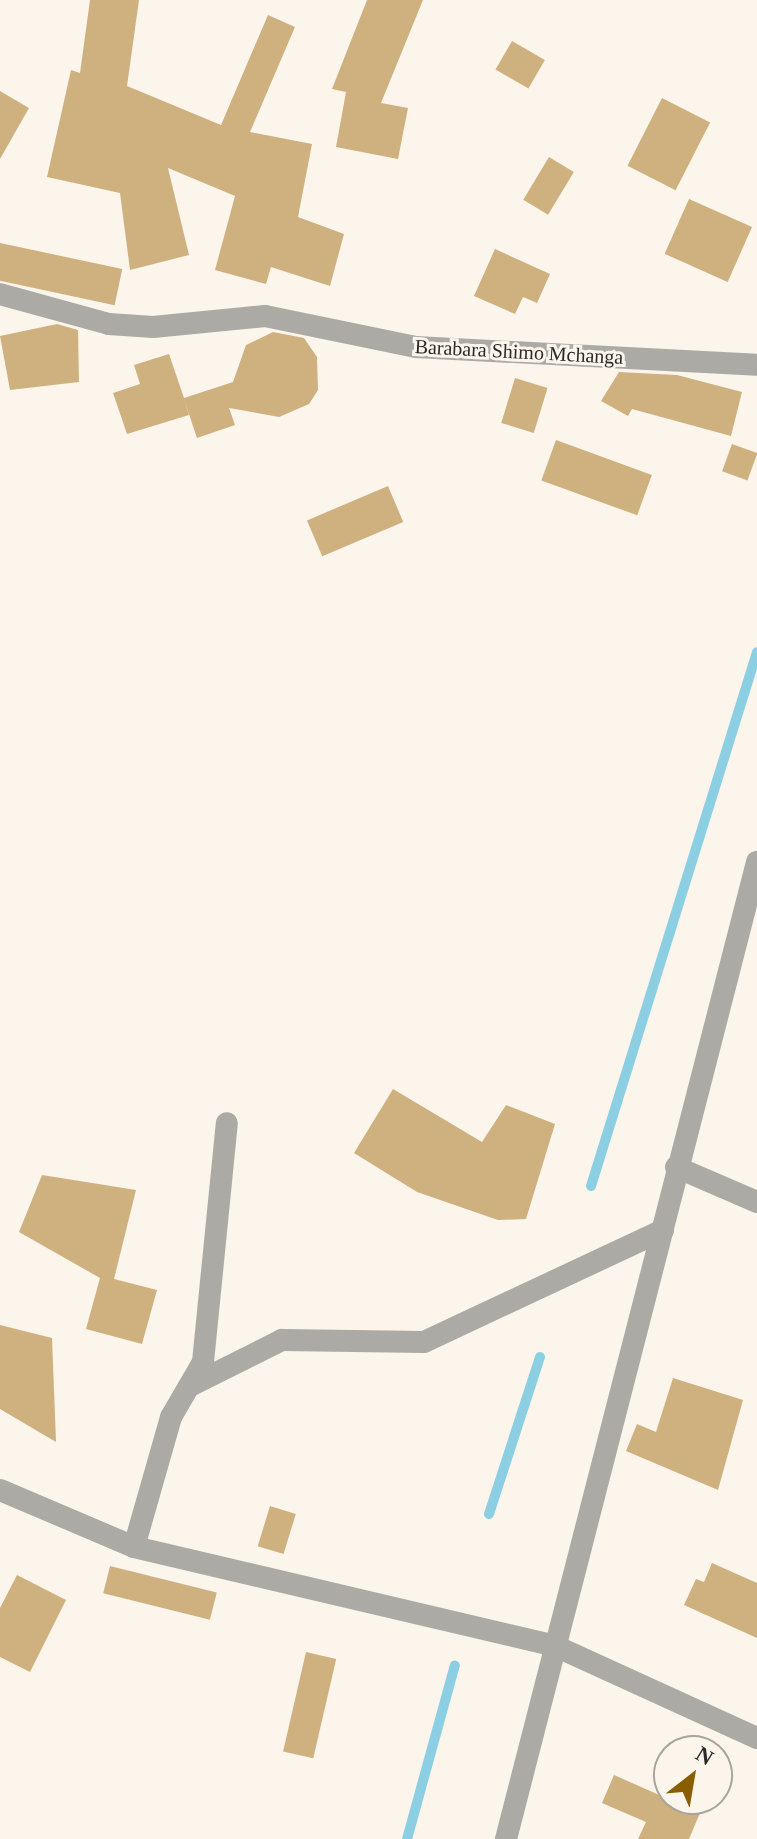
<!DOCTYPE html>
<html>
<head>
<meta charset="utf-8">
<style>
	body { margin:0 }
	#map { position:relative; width:757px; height:1839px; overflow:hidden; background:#fcf5eb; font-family:"Times New Roman",serif }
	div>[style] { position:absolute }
	.stream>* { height:10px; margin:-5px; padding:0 5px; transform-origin:5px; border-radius:5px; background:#8ccfe3 }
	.building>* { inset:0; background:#cfb180; transform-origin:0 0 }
	.minor>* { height:22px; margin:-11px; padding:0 11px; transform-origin:11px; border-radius:11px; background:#abaaa5 }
	.tertiary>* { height:22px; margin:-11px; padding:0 11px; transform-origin:11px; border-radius:11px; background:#abaaa5 }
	span { translate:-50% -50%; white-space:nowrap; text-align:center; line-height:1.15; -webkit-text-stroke:6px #fcf5eb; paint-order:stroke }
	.street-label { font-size:20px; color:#2c2a26 }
	.north { position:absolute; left:653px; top:1735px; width:80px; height:80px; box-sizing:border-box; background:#fcf5eb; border:2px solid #a9a49c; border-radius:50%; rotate:31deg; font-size:22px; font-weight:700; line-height:32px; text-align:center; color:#2c2a26 }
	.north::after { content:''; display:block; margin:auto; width:28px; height:36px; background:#895e00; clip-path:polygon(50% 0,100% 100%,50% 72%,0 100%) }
</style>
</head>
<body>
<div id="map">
	<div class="stream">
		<i style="left:591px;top:1186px;width:559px;rotate:-72.73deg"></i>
		<i style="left:489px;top:1514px;width:165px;rotate:-72deg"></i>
		<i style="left:407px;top:1839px;width:180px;rotate:-74.6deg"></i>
	</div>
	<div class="building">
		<i style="clip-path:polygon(90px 0,139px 0,127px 86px,221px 125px,268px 15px,295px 27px,250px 132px,312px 144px,298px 217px,344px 234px,330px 286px,271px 267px,266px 284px,215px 270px,235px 196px,168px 168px,189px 255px,130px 270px,120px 193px,47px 177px,71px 70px,80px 73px)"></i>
		<i style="clip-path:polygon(367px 0,423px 0,381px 103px,408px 108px,398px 159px,336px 147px,346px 92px,332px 89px)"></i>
		<i style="left:512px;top:41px;width:38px;height:33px;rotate:30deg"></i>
		<i style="clip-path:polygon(0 91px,29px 108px,0 159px)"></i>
		<i style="left:662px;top:98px;width:54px;height:76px;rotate:27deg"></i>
		<i style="left:549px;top:157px;width:29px;height:50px;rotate:31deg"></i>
		<i style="left:689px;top:199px;width:69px;height:60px;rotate:24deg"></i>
		<i style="left:0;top:243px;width:125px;height:37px;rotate:12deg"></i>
		<i style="clip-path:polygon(495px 249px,550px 274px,537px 303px,523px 297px,515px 314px,474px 296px)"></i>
		<i style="clip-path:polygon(57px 324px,78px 330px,79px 382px,10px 390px,0 336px)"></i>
		<i style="clip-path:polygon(273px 332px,304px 338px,317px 357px,318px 390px,309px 404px,279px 417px,229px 408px,235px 425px,197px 438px,184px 399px,189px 415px,127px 434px,113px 393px,140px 384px,134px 365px,169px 354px,184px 398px,233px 382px,246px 345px)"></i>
		<i style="clip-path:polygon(619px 372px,677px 375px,742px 392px,731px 436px,632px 409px,628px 416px,601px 401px)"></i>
		<i style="left:515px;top:378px;width:34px;height:47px;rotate:17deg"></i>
		<i style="left:556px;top:440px;width:102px;height:43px;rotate:20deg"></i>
		<i style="left:732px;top:444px;width:27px;height:29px;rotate:20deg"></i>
		<i style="left:388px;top:486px;width:39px;height:88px;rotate:67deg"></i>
		<i style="clip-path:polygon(393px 1089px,482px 1142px,506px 1105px,555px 1124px,526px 1219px,498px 1220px,417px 1192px,354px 1153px)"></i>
		<i style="clip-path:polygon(42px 1175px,136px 1190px,114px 1279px,157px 1290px,142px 1344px,86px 1329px,100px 1278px,19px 1232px)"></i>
		<i style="clip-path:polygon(0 1325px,52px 1338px,56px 1442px,0 1409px)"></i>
		<i style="clip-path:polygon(673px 1378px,743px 1400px,718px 1490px,626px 1451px,637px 1424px,656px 1432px)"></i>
		<i style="left:270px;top:1506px;width:27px;height:42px;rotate:17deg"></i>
		<i style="clip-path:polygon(712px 1563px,757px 1583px,757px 1638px,684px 1605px,696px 1579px,704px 1582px)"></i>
		<i style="left:110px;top:1566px;width:110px;height:28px;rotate:14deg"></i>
		<i style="clip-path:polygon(17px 1575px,66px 1600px,30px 1672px,0 1657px,0 1608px)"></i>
		<i style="left:306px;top:1652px;width:31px;height:102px;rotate:13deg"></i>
		<i style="clip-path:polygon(614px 1775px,700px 1813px,689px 1839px,638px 1839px,646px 1822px,602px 1803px)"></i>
	</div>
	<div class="minor">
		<i style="left:0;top:294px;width:113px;rotate:15.4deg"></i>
		<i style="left:109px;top:324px;width:44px;rotate:3.9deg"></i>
		<i style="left:153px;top:327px;width:113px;rotate:-5.6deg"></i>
		<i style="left:265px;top:316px;width:154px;rotate:11.6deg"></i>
		<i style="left:416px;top:347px;width:341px;rotate:3deg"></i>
		<i style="left:676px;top:1167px;width:88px;rotate:23.4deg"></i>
		<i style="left:190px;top:1386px;width:103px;rotate:-26.6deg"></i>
		<i style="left:282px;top:1340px;width:142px;rotate:0.8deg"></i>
		<i style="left:424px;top:1342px;width:264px;rotate:-25.1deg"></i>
		<i style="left:0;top:1490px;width:146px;rotate:23deg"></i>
		<i style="left:134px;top:1547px;width:430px;rotate:13.2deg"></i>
		<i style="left:553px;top:1645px;width:224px;rotate:24.5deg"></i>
		<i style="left:134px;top:1547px;width:135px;rotate:-74.1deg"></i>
		<i style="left:171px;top:1417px;width:64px;rotate:-59.8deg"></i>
		<i style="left:203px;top:1362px;width:240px;rotate:-84.3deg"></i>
	</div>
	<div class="tertiary">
		<i style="left:506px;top:1839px;width:1009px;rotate:-75.59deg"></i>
	</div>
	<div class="street-label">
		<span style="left:519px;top:352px;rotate:3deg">Barabara Shimo Mchanga</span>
	</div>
	<div class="north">N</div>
</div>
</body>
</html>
